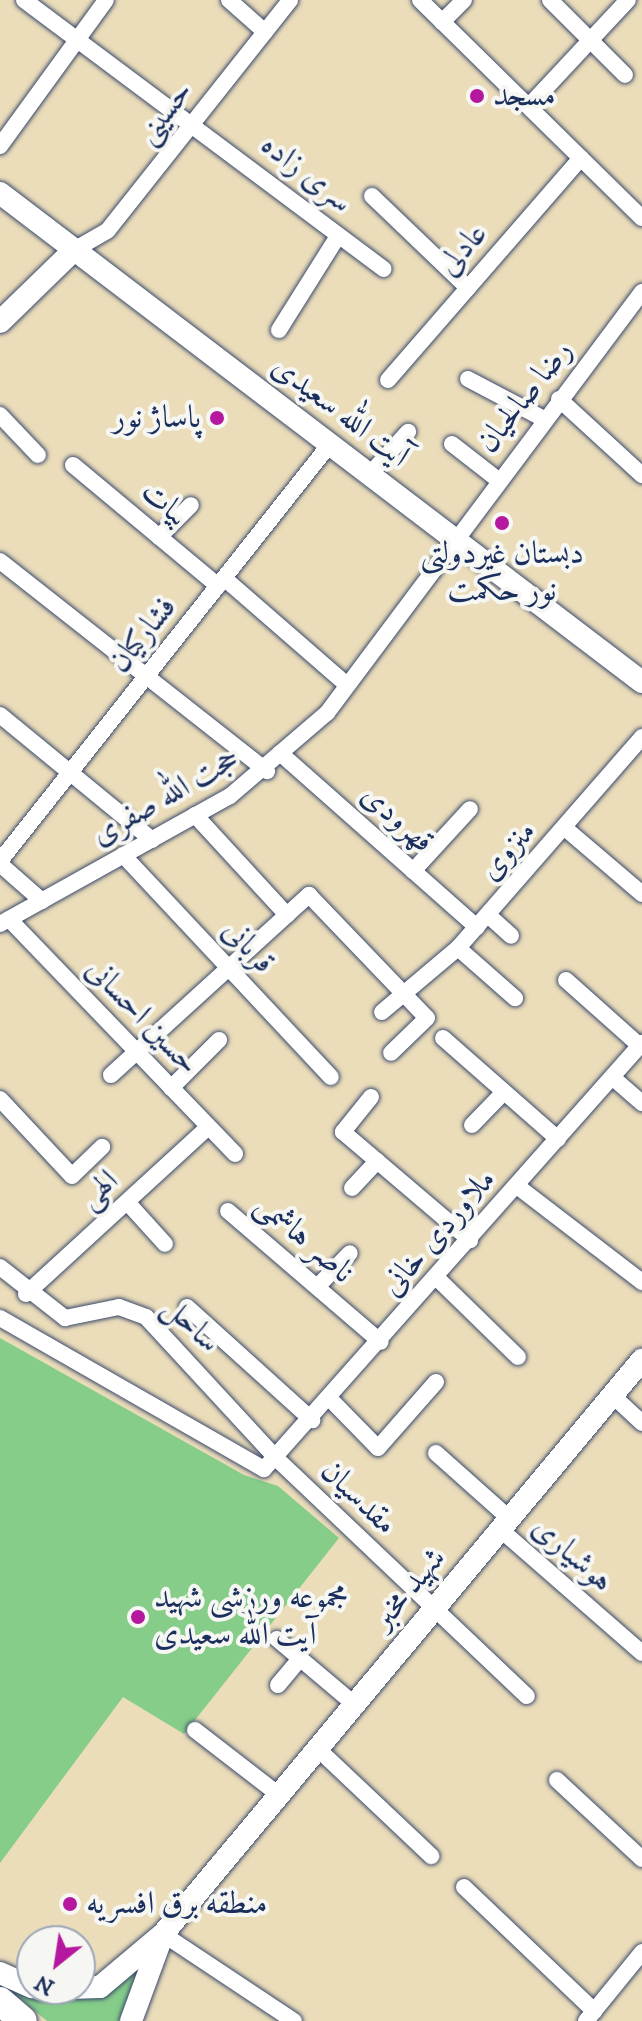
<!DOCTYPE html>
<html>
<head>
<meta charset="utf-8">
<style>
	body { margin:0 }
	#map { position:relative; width:642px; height:2021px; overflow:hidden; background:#ebddba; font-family:"IM FELL DW Pica",Amiri,serif }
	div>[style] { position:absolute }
	.green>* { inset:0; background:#85cd89 }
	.roads { filter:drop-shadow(0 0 2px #3a496c) drop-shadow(0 0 2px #3a496c) }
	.street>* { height:16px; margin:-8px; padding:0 8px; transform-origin:8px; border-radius:8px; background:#fff }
	.secondary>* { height:22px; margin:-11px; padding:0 11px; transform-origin:11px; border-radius:11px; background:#fff }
	.highway>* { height:28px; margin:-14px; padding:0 14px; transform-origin:14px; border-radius:14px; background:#fff }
	.dots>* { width:22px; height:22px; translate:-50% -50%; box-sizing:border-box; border:4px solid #f6f6f2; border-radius:50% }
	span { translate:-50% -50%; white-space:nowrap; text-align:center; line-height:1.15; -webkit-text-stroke:8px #f6f6f2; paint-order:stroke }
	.poi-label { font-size:32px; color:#1b2f5e }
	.left { translate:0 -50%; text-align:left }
	.right { translate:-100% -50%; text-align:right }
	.street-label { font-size:32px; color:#1b2f5e }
	.north { position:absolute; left:16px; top:1925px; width:80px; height:80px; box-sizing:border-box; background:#f6f6f2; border:2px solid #9ea6b7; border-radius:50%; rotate:210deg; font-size:22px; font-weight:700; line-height:32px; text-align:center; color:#1b2f5e }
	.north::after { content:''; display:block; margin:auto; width:28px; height:36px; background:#b5179e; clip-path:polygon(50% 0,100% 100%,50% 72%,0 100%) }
</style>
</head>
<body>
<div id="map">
	<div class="green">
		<i style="clip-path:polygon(0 1338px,244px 1475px,278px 1486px,339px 1538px,184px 1734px,123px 1697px,0 1863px)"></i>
		<i style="clip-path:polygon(150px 1952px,120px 2021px,47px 2021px,4px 1985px,45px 1999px,96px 1995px,126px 1980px)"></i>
	</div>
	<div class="roads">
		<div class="street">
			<i style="left:24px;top:0;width:449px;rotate:36.8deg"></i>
			<i style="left:229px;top:0;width:48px;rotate:41.6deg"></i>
			<i style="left:420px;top:0;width:311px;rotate:44.5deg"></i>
			<i style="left:550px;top:0;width:106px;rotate:45deg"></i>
			<i style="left:442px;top:22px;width:31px;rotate:-45deg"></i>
			<i style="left:529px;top:106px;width:145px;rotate:-47deg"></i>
			<i style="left:0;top:146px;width:180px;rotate:-54deg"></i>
			<i style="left:372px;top:196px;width:133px;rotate:43.8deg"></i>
			<i style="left:74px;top:250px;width:39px;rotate:-30deg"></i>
			<i style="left:108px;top:230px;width:293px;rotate:-51.6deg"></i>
			<i style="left:279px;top:330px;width:111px;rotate:-57.9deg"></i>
			<i style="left:468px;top:379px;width:86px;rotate:27.8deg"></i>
			<i style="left:388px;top:380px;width:294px;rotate:-49deg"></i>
			<i style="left:559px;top:399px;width:113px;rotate:42.5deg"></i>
			<i style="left:0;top:415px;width:55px;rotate:46.5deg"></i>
			<i style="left:452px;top:444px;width:57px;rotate:37.9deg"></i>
			<i style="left:73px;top:465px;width:189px;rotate:39.8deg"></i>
			<i style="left:370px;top:474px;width:57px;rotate:-47.9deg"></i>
			<i style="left:159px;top:537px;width:45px;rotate:-45deg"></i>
			<i style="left:0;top:561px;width:340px;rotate:38.2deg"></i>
			<i style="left:224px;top:578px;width:163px;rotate:41deg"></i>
			<i style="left:0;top:715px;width:197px;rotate:39.4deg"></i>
			<i style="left:280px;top:753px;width:263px;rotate:41.5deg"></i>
			<i style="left:195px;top:815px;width:136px;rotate:47.4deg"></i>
			<i style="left:566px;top:829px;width:100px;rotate:40.5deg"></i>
			<i style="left:123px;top:855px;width:304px;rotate:46.9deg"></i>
			<i style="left:0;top:861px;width:532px;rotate:-51.64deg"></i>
			<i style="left:0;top:864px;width:56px;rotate:41.4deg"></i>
			<i style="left:413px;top:871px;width:84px;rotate:-47.4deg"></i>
			<i style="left:488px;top:915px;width:31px;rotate:42deg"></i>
			<i style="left:9px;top:919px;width:326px;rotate:46.1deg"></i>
			<i style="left:0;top:924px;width:263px;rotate:-29.1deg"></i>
			<i style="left:230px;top:796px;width:128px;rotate:-40.6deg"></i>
			<i style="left:327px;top:713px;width:526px;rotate:-53.2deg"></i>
			<i style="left:458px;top:948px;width:76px;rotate:41.3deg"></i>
			<i style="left:566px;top:980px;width:99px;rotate:41.7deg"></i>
			<i style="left:382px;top:1012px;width:99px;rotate:-40.1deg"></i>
			<i style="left:458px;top:948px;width:280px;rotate:-48.9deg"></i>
			<i style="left:443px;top:1038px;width:153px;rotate:41.3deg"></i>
			<i style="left:111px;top:1075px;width:268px;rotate:-42.3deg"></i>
			<i style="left:309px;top:895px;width:170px;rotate:46.2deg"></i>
			<i style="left:427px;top:1018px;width:50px;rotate:135.8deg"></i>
			<i style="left:612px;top:1077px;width:40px;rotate:41deg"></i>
			<i style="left:171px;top:1088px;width:68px;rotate:-45deg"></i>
			<i style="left:371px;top:1097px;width:45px;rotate:128.7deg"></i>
			<i style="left:343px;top:1132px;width:167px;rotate:40.4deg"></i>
			<i style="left:0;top:1099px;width:105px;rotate:46.9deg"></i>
			<i style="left:72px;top:1176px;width:42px;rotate:-44deg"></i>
			<i style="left:472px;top:1125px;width:46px;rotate:-45.9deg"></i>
			<i style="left:517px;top:1186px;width:158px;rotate:37.5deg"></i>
			<i style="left:352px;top:1188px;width:37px;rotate:-47deg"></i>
			<i style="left:128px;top:1203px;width:55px;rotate:47.9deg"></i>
			<i style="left:228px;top:1211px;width:201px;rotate:40.6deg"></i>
			<i style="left:0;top:1267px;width:83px;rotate:38.1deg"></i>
			<i style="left:65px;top:1318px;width:55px;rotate:-11.5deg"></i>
			<i style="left:119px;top:1307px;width:29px;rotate:20deg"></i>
			<i style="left:146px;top:1317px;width:195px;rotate:47.3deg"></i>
			<i style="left:278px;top:1460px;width:343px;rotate:43.5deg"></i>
			<i style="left:437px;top:1278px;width:113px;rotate:44.3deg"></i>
			<i style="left:317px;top:1287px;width:47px;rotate:-45.9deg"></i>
			<i style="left:26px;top:1294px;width:247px;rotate:-42.5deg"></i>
			<i style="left:187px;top:1307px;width:169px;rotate:42.1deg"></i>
			<i style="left:0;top:1318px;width:304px;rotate:29.8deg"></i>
			<i style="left:264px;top:1469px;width:570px;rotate:-48.42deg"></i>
			<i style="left:612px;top:1395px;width:41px;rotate:43deg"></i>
			<i style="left:331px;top:1400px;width:67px;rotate:45.6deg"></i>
			<i style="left:378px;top:1448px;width:88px;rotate:-48.7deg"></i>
			<i style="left:436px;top:1453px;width:99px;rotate:41.7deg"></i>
			<i style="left:501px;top:1530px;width:187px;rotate:41.1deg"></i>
			<i style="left:277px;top:1639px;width:101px;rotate:40.2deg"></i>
			<i style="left:278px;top:1685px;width:35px;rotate:-50deg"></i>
			<i style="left:195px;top:1730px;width:106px;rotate:37.7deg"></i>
			<i style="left:318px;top:1749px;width:156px;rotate:43.4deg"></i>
			<i style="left:557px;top:1780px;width:116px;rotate:42.9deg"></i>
			<i style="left:464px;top:1887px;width:180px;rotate:43.6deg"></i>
			<i style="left:163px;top:1934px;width:157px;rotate:33.6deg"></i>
			<i style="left:586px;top:2021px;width:89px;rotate:-50.9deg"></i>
		</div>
		<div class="secondary">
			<i style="left:0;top:193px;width:807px;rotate:37.3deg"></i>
			<i style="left:0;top:322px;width:103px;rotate:-44.2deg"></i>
			<i style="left:0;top:1973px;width:35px;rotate:24deg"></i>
			<i style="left:39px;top:1989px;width:61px;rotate:-1.9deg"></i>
			<i style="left:100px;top:1987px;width:82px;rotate:-40.1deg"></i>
			<i style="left:163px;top:1934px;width:748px;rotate:-50.16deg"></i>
			<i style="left:131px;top:2021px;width:84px;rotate:-69.8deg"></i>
		</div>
		<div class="highway">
			<i style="left:0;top:2001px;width:30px;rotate:41deg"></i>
		</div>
	</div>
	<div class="dots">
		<i style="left:477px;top:96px;background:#b5179e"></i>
		<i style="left:217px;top:418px;background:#b5179e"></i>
		<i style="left:502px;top:523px;background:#b5179e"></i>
		<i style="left:138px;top:1617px;background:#b5179e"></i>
		<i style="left:70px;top:1904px;background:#b5179e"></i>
	</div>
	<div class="poi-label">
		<span class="left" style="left:493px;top:96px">مسجد</span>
		<span class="right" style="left:201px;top:418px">پاساژ نور</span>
		<span style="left:502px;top:573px">دبستان غیردولتی<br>نور حکمت</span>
		<span class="left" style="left:154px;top:1617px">مجموعه ورزشی شهید<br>آیت‌ الله سعیدی</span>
		<span class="left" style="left:86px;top:1904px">منطقه برق افسریه</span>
	</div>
	<div class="street-label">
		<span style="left:165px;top:113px;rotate:-52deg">حسینی</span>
		<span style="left:306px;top:174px;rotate:38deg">سری زاده</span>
		<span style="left:463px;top:250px;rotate:-49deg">عادلی</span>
		<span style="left:525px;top:397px;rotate:-52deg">رضا صالحیان</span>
		<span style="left:340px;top:412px;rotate:37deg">آیت الله سعیدی</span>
		<span style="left:164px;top:504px;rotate:40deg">بیات</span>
		<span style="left:143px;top:635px;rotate:-51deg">فشارکیان</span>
		<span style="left:166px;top:797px;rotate:-30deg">حجت الله صفری</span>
		<span style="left:397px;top:819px;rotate:42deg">قهرودی</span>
		<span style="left:508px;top:851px;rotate:-48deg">منزوی</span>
		<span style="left:248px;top:947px;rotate:47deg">قربانی</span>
		<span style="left:142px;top:1017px;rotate:46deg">حسین احسانی</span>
		<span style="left:99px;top:1190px;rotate:-42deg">الهی</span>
		<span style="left:439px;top:1233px;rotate:-49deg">ملاوردی خانی</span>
		<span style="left:304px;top:1239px;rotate:41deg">ناصر هاشمی</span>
		<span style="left:191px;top:1325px;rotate:44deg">ساحل</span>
		<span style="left:358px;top:1498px;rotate:44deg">مقدسیان</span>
		<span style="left:572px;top:1555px;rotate:41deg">هوشیاری</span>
		<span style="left:409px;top:1589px;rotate:-50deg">شهید مخبر</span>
	</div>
	<div class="north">N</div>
</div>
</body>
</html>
